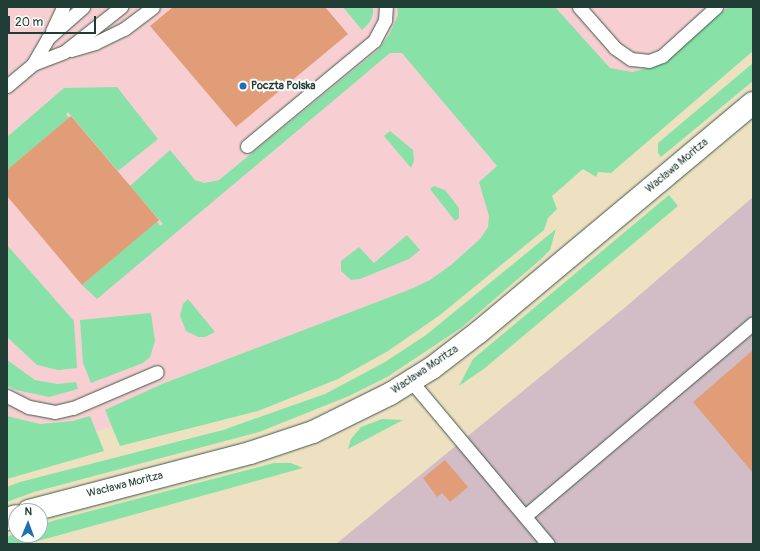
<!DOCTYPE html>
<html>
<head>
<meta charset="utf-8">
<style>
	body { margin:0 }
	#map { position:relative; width:760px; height:551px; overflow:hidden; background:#ede1c1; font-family:Pangolin,sans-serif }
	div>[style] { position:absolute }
	.built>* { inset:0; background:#f7cfd2 }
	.industrial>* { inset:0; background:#d2bdc6 }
	.green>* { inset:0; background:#88e2a7 }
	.building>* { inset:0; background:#e19d77 }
	.roads { filter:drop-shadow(0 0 1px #3e5649) drop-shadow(0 0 1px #3e5649) }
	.service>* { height:13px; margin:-6.5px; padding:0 6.5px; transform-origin:6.5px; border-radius:6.5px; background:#fff }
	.minor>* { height:22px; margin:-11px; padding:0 11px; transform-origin:11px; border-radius:11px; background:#fff }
	.dots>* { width:11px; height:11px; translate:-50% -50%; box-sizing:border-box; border:2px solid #fff; border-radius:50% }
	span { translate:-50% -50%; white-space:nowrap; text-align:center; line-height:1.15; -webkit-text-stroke:4px #fff; paint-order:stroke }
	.poi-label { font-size:11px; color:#1f3d34; font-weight:700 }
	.left { translate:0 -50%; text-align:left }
	.street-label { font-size:11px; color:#1f3d34 }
	.frame { position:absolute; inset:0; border:8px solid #1f3d34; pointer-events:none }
	.north { position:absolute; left:8px; top:503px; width:40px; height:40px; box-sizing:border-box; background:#fff; border:1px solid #a5b1ae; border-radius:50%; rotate:1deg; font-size:11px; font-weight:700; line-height:16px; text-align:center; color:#1f3d34 }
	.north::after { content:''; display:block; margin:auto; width:14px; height:18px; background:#1f6fb2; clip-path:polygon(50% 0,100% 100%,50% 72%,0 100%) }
	.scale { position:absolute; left:8px; top:16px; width:88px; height:18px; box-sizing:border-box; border:2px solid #1f3d34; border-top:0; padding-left:5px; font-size:12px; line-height:14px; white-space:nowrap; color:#1f3d34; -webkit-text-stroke:3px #fff; paint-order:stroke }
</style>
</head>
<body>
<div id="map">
	<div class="built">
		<i style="clip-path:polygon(7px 7px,753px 7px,413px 315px,129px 421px,56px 444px,7px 434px)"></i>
	</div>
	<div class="industrial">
		<i style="clip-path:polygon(753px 197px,753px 544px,336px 544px,628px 305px)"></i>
	</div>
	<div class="green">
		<i style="clip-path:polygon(343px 7px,373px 7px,373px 14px,370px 22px,362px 30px)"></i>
		<i style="clip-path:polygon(397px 7px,555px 7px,610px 68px,632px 72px,655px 66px,666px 59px,728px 7px,753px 7px,753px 51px,611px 173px,598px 172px,596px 177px,583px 169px,552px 196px,557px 209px,548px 218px,544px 230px,440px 315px,388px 351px,338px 379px,258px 411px,120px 446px,105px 410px,162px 384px,411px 289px,430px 280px,451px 265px,480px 239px,488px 227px,489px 216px,479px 182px,497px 166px,402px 53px,390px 53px,97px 299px,82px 285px,157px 221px,160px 226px,163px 224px,130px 186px,170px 150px,195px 180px,204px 183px,219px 180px,378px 50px,389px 35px,398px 15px)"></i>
		<i style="clip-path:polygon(753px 63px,753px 81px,661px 157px,658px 153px,658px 143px)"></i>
		<i style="clip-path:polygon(117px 87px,158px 139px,118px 171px,68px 112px,66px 114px,69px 118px,7px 170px,7px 137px,64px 88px)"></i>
		<i style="clip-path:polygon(390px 131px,413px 150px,414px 161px,411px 168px,384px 136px)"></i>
		<i style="clip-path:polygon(434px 186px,445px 190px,459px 208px,459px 218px,455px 221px,430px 189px)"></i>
		<i style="clip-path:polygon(669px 195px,678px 206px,485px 368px,459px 386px,473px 359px)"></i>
		<i style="clip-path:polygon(556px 229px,550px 250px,541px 259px,461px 328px,387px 377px,349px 396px,259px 432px,34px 492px,7px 502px,7px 487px,20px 482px,223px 430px,325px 394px,385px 362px,426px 335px)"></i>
		<i style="clip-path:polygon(407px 235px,420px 250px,409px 259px,360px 279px,351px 280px,341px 271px,341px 261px,359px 247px,374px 263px)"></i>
		<i style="clip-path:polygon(7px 245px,74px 321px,77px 368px,58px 370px,37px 365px,7px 337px)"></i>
		<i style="clip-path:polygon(188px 299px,215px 332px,205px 337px,198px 337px,186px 331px,180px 316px,183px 304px)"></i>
		<i style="clip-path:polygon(151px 313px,155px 341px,150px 357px,143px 363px,91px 383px,83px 363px,80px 320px)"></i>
		<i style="clip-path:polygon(7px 360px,35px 380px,57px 384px,76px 382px,78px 389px,49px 397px,16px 390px,7px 386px)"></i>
		<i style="clip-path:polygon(7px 416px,40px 424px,73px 421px,90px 416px,104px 451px,7px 479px)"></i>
		<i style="clip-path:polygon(382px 419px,403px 420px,348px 449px,351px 439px,361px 427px)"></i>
		<i style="clip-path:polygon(274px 463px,291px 463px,303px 468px,27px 544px,7px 544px,7px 537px,16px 533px,40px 535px,40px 525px,56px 520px)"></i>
	</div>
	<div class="building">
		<i style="clip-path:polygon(173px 7px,325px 7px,348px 34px,236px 127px,150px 26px)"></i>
		<i style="clip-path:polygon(71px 116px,159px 220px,82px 285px,7px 196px,7px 170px)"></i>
		<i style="clip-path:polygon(753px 350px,753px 473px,693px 402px)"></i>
		<i style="clip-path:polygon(445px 460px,468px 487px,450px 502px,442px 493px,437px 497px,423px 478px)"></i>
	</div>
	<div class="roads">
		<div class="service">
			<i style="left:579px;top:7px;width:55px;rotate:48.7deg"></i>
			<i style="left:615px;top:48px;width:19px;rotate:35deg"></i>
			<i style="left:631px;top:59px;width:18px;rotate:6deg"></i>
			<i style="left:649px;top:61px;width:14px;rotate:-21deg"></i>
			<i style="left:662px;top:56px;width:73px;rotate:-42.2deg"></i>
			<i style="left:52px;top:31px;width:26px;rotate:-65deg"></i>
			<i style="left:71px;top:50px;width:25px;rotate:-16deg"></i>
			<i style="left:95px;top:43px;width:32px;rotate:-26deg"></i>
			<i style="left:124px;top:29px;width:36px;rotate:-37deg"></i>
			<i style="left:33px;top:64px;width:30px;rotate:-60deg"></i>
			<i style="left:48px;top:38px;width:47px;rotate:-41.5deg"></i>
			<i style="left:7px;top:86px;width:34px;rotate:-40deg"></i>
			<i style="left:33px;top:64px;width:33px;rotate:-21deg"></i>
			<i style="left:64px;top:52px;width:73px;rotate:-38.3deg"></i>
			<i style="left:247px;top:146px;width:165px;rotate:-39.6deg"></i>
			<i style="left:374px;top:41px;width:24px;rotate:-62deg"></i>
			<i style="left:385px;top:20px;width:13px;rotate:-86deg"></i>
			<i style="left:411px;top:381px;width:213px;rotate:50deg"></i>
			<i style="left:7px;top:396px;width:25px;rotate:27deg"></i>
			<i style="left:29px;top:407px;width:26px;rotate:11deg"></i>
			<i style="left:55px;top:412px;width:18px;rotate:-13deg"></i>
			<i style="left:73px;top:408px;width:91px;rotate:-23.2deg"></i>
			<i style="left:525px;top:516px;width:299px;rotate:-40.2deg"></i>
		</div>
		<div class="minor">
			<i style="left:29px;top:511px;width:228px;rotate:-14.7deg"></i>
			<i style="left:250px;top:453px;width:66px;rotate:-18.4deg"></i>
			<i style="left:313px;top:432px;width:86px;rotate:-26.3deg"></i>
			<i style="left:390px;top:394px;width:49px;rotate:-31.8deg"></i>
			<i style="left:432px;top:368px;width:59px;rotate:-37.5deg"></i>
			<i style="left:479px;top:332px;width:357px;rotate:-39.9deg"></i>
			<i style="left:7px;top:519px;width:9px;rotate:-18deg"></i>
		</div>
	</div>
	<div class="dots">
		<i style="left:243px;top:86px;background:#1f6fb2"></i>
	</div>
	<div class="poi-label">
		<span class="left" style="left:251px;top:86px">Poczta Polska</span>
	</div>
	<div class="street-label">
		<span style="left:677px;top:166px;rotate:-40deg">Wacława Moritza</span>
		<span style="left:425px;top:370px;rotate:-34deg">Wacława Moritza</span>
		<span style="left:125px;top:485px;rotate:-14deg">Wacława Moritza</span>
	</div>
	<div class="frame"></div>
	<div class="north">N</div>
	<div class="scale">20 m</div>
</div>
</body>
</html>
